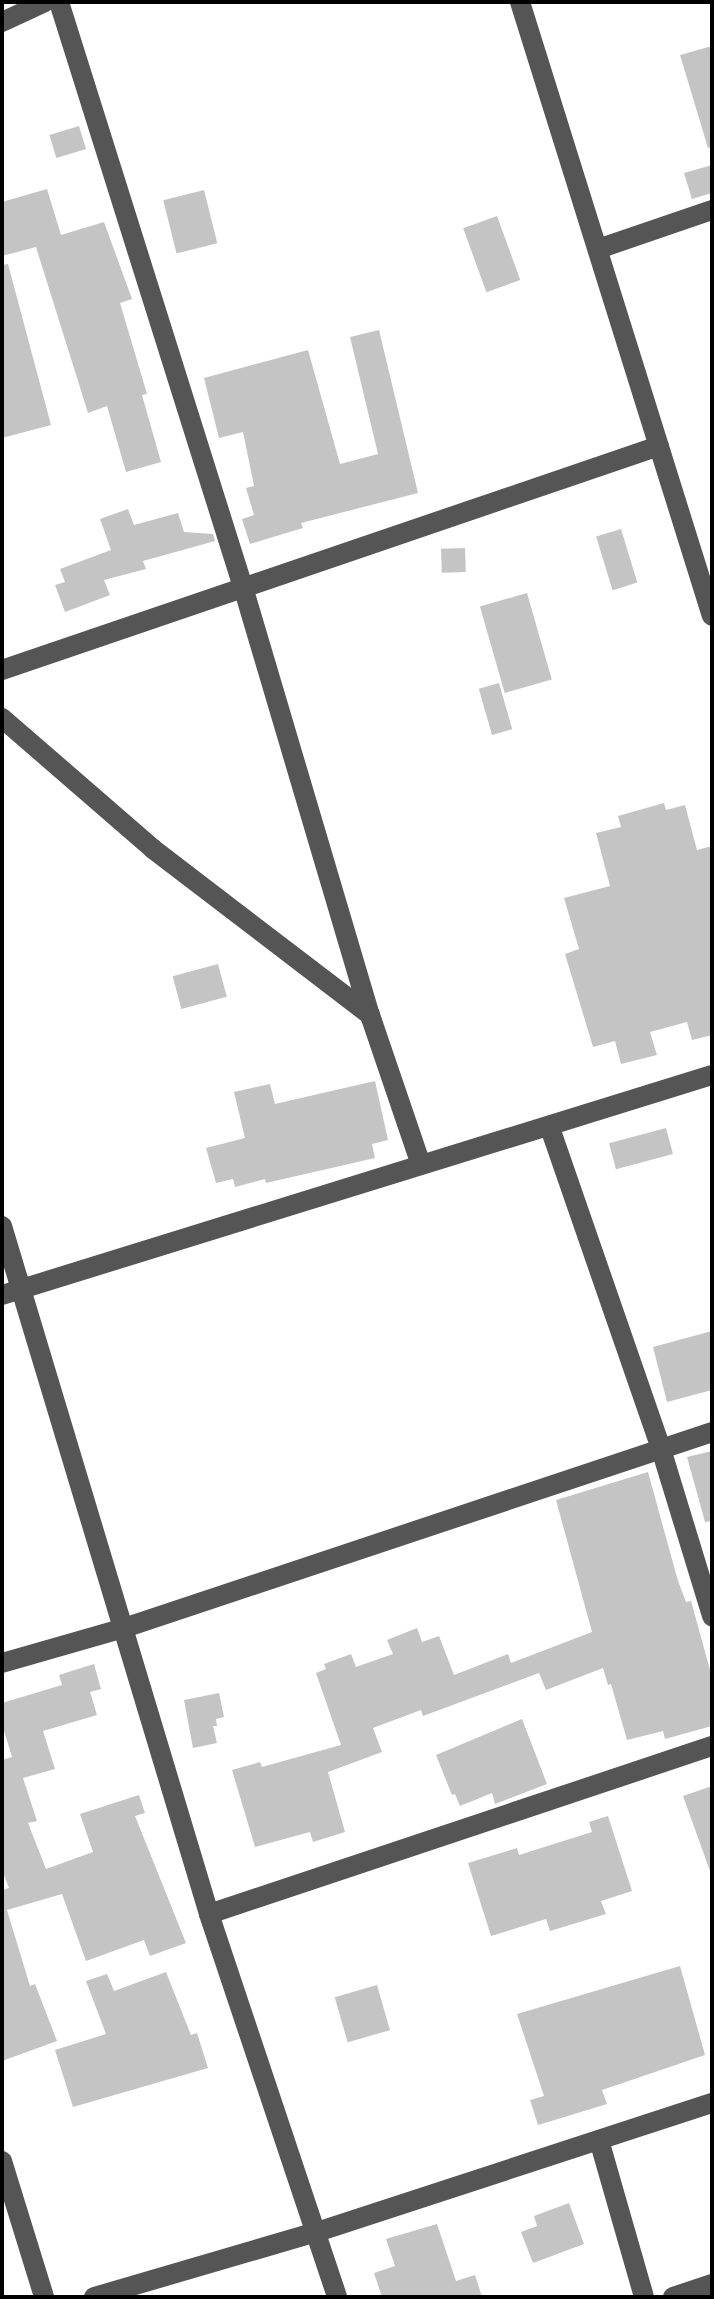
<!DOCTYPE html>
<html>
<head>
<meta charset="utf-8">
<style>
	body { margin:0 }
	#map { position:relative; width:714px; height:2299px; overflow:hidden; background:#fff; font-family:"Varela Round",sans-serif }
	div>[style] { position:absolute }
	.building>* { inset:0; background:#c4c4c4; transform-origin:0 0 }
	.minor>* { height:20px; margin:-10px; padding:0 10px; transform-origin:10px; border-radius:10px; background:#555 }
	span { translate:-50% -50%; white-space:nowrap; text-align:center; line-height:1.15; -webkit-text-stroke:8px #fff; paint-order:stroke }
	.frame { position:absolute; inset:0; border:4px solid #000; pointer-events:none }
</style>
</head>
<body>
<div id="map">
	<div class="building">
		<i style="clip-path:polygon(712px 46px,712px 147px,708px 148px,680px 55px)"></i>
		<i style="left:79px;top:126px;width:24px;height:31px;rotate:73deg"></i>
		<i style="clip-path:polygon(712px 165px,712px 193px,692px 199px,684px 173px)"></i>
		<i style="clip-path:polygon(47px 189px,61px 235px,104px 222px,132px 299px,120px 303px,147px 394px,142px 395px,161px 462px,126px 472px,107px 406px,88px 413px,36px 247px,2px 256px,2px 202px)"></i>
		<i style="left:204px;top:190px;width:55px;height:42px;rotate:76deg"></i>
		<i style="left:497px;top:216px;width:68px;height:36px;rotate:70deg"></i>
		<i style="clip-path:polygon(8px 264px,51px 425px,2px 438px,2px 265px)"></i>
		<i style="clip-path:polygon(379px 330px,418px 493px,301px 523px,303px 528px,250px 544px,242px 519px,254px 515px,246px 488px,254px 486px,243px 432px,219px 438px,204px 378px,308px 350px,340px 464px,378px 454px,350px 337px)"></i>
		<i style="clip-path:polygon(128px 509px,134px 525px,178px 513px,184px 532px,213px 534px,215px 541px,143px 561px,146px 569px,104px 580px,110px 595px,65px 612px,55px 585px,65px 582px,60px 569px,111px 550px,100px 519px)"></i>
		<i style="left:621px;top:529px;width:56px;height:26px;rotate:73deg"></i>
		<i style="left:465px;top:548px;width:24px;height:24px;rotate:88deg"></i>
		<i style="left:527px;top:593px;width:90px;height:49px;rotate:74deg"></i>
		<i style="left:499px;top:683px;width:48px;height:21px;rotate:74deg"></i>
		<i style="clip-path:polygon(664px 803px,666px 810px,685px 805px,697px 850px,712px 846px,712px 1035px,692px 1040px,687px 1022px,650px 1032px,657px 1055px,621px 1064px,615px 1041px,593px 1047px,565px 954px,579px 949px,564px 898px,610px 886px,596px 833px,621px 827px,618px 816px)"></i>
		<i style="left:218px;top:964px;width:34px;height:47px;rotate:75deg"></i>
		<i style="clip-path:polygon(375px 1081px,388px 1140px,372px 1144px,375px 1158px,266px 1183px,265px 1179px,235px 1187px,233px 1179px,216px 1183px,206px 1148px,245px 1138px,234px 1092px,270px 1084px,275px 1104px)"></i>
		<i style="left:666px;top:1128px;width:27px;height:59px;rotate:75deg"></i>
		<i style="clip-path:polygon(712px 1331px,712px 1390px,667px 1402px,653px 1347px)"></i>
		<i style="clip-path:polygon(712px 1451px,712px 1521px,705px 1522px,687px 1457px)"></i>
		<i style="clip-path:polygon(648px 1472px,678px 1581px,686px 1602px,691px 1601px,712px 1677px,712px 1726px,665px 1739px,663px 1731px,627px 1740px,611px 1684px,608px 1685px,603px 1668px,546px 1690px,539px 1673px,423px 1716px,421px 1710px,373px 1728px,382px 1752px,328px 1772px,345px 1832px,313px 1842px,310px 1832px,255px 1847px,232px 1770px,260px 1762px,262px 1767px,341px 1745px,316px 1673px,326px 1669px,324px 1664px,351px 1654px,356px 1667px,393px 1654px,387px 1640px,417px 1628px,422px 1642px,439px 1636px,454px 1675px,508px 1654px,511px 1663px,592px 1632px,556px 1500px)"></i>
		<i style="clip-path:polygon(94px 1664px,101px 1689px,90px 1692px,97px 1715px,43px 1731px,55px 1769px,23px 1778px,37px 1821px,28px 1823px,46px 1869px,93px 1852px,80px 1814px,139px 1795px,145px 1813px,135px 1816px,186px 1943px,150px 1956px,144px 1940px,86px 1961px,62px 1894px,7px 1910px,30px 1986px,35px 1984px,57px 2041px,2px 2061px,2px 1890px,9px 1888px,2px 1870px,2px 1760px,12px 1757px,2px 1724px,2px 1703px,62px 1685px,59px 1675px)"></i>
		<i style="clip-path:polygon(219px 1693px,224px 1717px,216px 1719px,217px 1726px,213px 1726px,217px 1743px,193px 1748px,184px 1700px)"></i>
		<i style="clip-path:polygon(522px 1719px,547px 1784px,495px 1804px,492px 1793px,460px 1806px,455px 1794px,452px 1795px,436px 1755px)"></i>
		<i style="clip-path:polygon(712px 1786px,712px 1870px,710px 1871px,683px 1796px)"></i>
		<i style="clip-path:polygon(608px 1816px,632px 1891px,601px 1901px,606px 1914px,550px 1931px,546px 1919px,491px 1936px,468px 1863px,517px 1848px,519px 1855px,592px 1832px,589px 1822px)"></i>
		<i style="clip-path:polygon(680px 1966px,705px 2055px,602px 2090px,607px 2104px,538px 2125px,530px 2100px,544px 2096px,517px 2014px)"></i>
		<i style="clip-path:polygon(166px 1972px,191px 2035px,197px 2033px,208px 2068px,73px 2107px,55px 2050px,106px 2034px,86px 1981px,107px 1974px,114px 1991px)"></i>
		<i style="left:377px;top:1985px;width:47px;height:44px;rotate:74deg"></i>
		<i style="clip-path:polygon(569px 2203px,584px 2244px,533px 2263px,521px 2232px,537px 2226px,534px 2216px)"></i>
		<i style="clip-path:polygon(437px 2224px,456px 2281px,475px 2275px,482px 2297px,382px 2297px,374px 2273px,395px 2266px,386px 2239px)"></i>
	</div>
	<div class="minor">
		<i style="left:59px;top:2px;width:613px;rotate:72.54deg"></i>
		<i style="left:243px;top:587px;width:446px;rotate:73.5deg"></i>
		<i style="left:370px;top:1015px;width:158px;rotate:71.2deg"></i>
		<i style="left:520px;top:2px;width:643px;rotate:72.64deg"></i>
		<i style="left:2px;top:22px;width:47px;rotate:-24.9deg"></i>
		<i style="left:598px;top:249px;width:120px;rotate:-18.9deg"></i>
		<i style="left:2px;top:670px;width:694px;rotate:-18.83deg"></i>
		<i style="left:2px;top:718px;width:200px;rotate:40.9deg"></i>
		<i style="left:153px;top:849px;width:273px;rotate:37.4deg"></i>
		<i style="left:550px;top:1128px;width:340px;rotate:70.9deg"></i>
		<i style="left:661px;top:1449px;width:175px;rotate:73deg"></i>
		<i style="left:2px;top:1226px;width:718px;rotate:73.25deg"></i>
		<i style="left:209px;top:1914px;width:404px;rotate:71.5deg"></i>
		<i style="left:2px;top:1295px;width:743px;rotate:-17.22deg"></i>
		<i style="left:2px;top:1663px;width:127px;rotate:-16deg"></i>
		<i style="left:124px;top:1628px;width:620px;rotate:-18.43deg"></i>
		<i style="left:209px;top:1914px;width:530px;rotate:-18.47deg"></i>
		<i style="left:599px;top:2140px;width:163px;rotate:74deg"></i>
		<i style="left:2px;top:2161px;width:142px;rotate:72.8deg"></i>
		<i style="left:94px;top:2297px;width:232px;rotate:-16.3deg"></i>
		<i style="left:317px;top:2232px;width:416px;rotate:-18.1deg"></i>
		<i style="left:673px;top:2297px;width:41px;rotate:-18.4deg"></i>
	</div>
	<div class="frame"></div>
</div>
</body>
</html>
